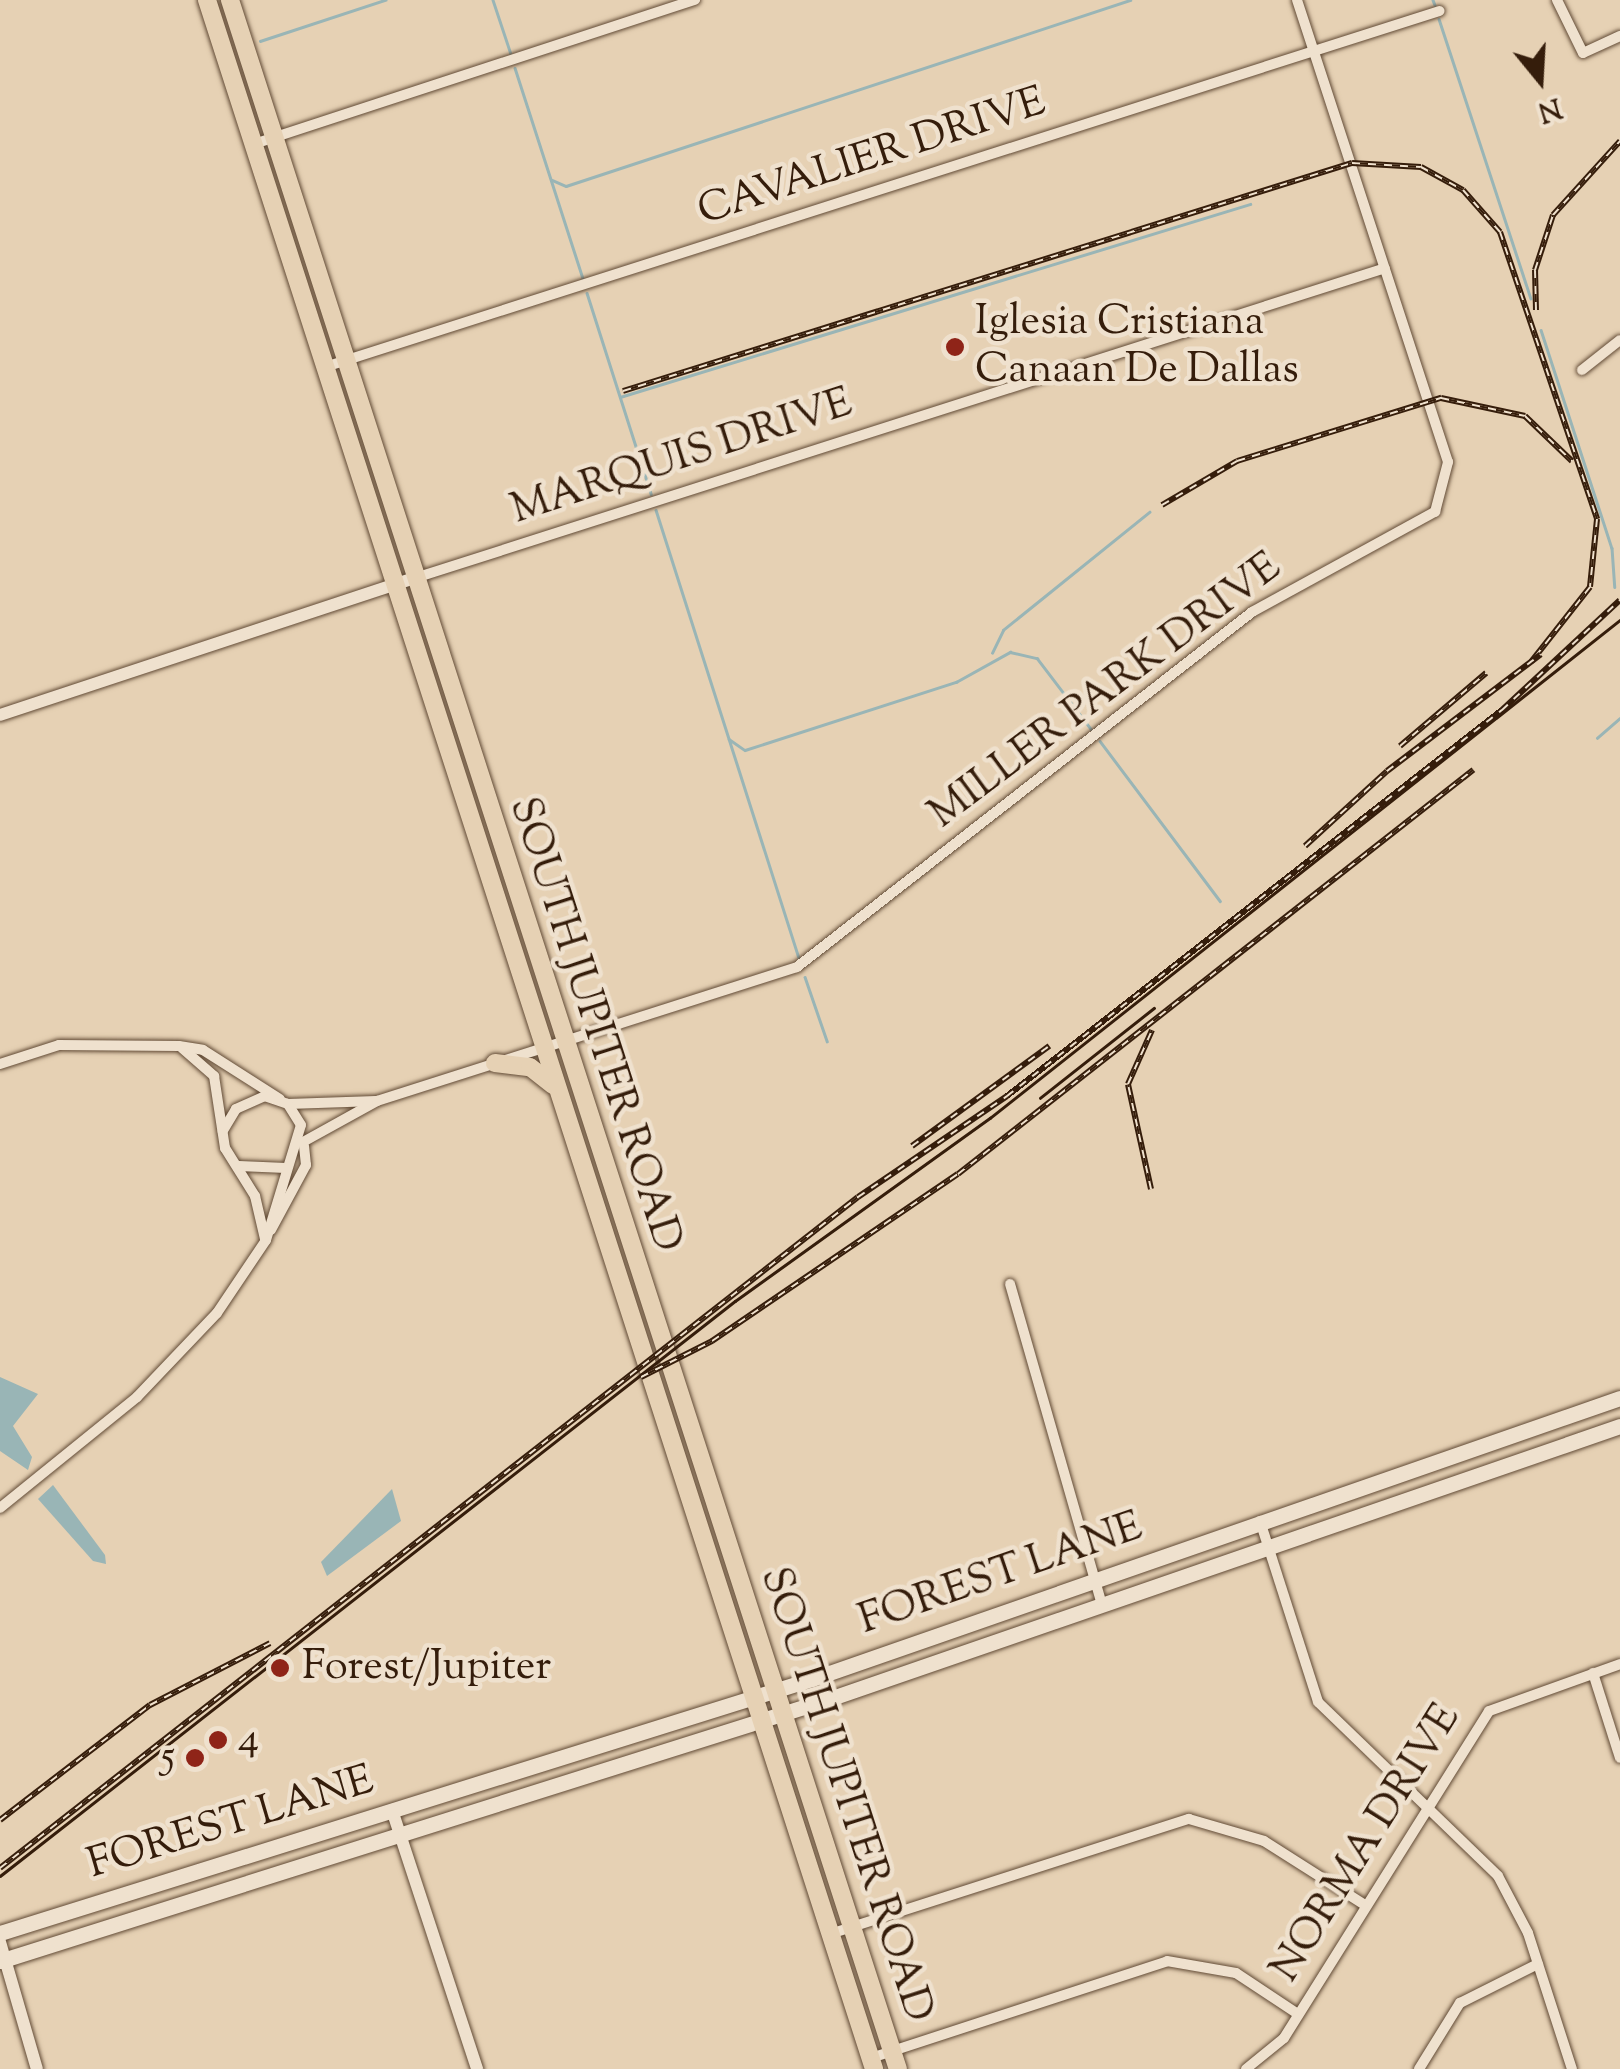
<!DOCTYPE html>
<html>
<head>
<meta charset="utf-8">
<style>
	body { margin:0 }
	#map { position:relative; width:1620px; height:2069px; overflow:hidden; background:#e6d1b4; font-family:"Sorts Mill Goudy",serif }
	div>[style] { position:absolute }
	.water>* { inset:0; background:#99b5b6 }
	.stream>* { height:2.5px; margin:-1.25px; padding:0 1.25px; transform-origin:1.25px; border-radius:1.25px; background:#99b5b6 }
	.roads { filter:drop-shadow(0 0 2px #614a35) drop-shadow(0 0 2px #614a35) }
	.minor>* { height:10px; margin:-5px; padding:0 5px; transform-origin:5px; border-radius:5px; background:#efe1ce }
	.tertiary>* { height:12px; margin:-6px; padding:0 6px; transform-origin:6px; border-radius:6px; background:#efe1ce }
	.secondary>* { height:15px; margin:-7.5px; padding:0 7.5px; transform-origin:7.5px; border-radius:7.5px; background:#efe1ce }
	.primary>* { height:18px; margin:-9px; padding:0 9px; transform-origin:9px; border-radius:9px; background:#e6d1b4 }
	.tram>* { height:2.5px; margin:-1.25px; padding:0 1.25px; transform-origin:1.25px; border-radius:1.25px; background:#351d0b }
	.rail>* { height:6px; margin-top:-3px; transform-origin:0; background:repeating-linear-gradient(90deg,#efe1ce 0 8px,#351d0b 0 16px); box-sizing:border-box; border-block:2px solid #351d0b }
	.dots>* { width:28px; height:28px; translate:-50% -50%; box-sizing:border-box; border:5px solid #efe1ce; border-radius:50% }
	span { translate:-50% -50%; white-space:nowrap; text-align:center; line-height:1.15; -webkit-text-stroke:9px #efe1ce; paint-order:stroke }
	.street-label { font-size:42px; color:#351d0b }
	.poi-label { font-size:42px; color:#351d0b }
	.left { translate:0 -50%; text-align:left }
	.right { translate:-100% -50%; text-align:right }
	.north { position:absolute; left:1490px; top:30px; width:100px; height:100px; -webkit-text-stroke:8px #efe1ce; paint-order:stroke; rotate:162deg; font-size:28px; font-weight:700; line-height:40px; text-align:center; color:#351d0b }
	.north::after { content:''; display:block; margin:auto; width:35px; height:45px; background:#351d0b; clip-path:polygon(50% 0,100% 100%,50% 72%,0 100%) }
</style>
</head>
<body>
<div id="map">
	<div class="water">
		<i style="clip-path:polygon(0 1377px,38px 1394px,13px 1426px,32px 1457px,28px 1470px,0 1451px)"></i>
		<i style="clip-path:polygon(53px 1485px,105px 1555px,106px 1564px,93px 1561px,38px 1499px)"></i>
		<i style="clip-path:polygon(392px 1489px,401px 1521px,327px 1576px,321px 1562px)"></i>
	</div>
	<div class="stream">
		<i style="left:493px;top:0;width:57px;rotate:71.6deg"></i>
		<i style="left:1433px;top:0;width:5px;rotate:68deg"></i>
		<i style="left:1439px;top:19px;width:294px;rotate:71.8deg"></i>
		<i style="left:260px;top:41px;width:132px;rotate:-18.2deg"></i>
		<i style="left:515px;top:68px;width:221px;rotate:72.1deg"></i>
		<i style="left:552px;top:180px;width:15px;rotate:23deg"></i>
		<i style="left:566px;top:186px;width:594px;rotate:-18.25deg"></i>
		<i style="left:587px;top:293px;width:211px;rotate:72.3deg"></i>
		<i style="left:1541px;top:330px;width:229px;rotate:72deg"></i>
		<i style="left:1612px;top:548px;width:39px;rotate:86deg"></i>
		<i style="left:620px;top:397px;width:659px;rotate:-17.03deg"></i>
		<i style="left:656px;top:510px;width:469px;rotate:72.3deg"></i>
		<i style="left:992px;top:653px;width:25px;rotate:-64deg"></i>
		<i style="left:1003px;top:630px;width:188px;rotate:-38.9deg"></i>
		<i style="left:1597px;top:738px;width:30px;rotate:-41deg"></i>
		<i style="left:729px;top:739px;width:19px;rotate:35deg"></i>
		<i style="left:745px;top:750px;width:222px;rotate:-17.9deg"></i>
		<i style="left:956px;top:682px;width:62px;rotate:-29.1deg"></i>
		<i style="left:1010px;top:652px;width:28px;rotate:13deg"></i>
		<i style="left:1037px;top:658px;width:89px;rotate:52.7deg"></i>
		<i style="left:1100px;top:741px;width:200px;rotate:53.1deg"></i>
		<i style="left:805px;top:977px;width:68px;rotate:71deg"></i>
	</div>
	<div class="roads">
		<div class="minor">
			<i style="left:1557px;top:0;width:59px;rotate:63.9deg"></i>
			<i style="left:1583px;top:53px;width:41px;rotate:-24.7deg"></i>
			<i style="left:254px;top:144px;width:464px;rotate:-18.1deg"></i>
			<i style="left:325px;top:367px;width:1170px;rotate:-17.72deg"></i>
			<i style="left:1582px;top:370px;width:48px;rotate:-38.3deg"></i>
			<i style="left:415px;top:578px;width:1018px;rotate:-17.72deg"></i>
			<i style="left:182px;top:1048px;width:43px;rotate:41.2deg"></i>
			<i style="left:214px;top:1076px;width:73px;rotate:81.3deg"></i>
			<i style="left:225px;top:1148px;width:57px;rotate:58deg"></i>
			<i style="left:255px;top:1196px;width:44px;rotate:76.9deg"></i>
			<i style="left:0;top:1064px;width:62px;rotate:-17.9deg"></i>
			<i style="left:59px;top:1045px;width:120px;rotate:0.5deg"></i>
			<i style="left:179px;top:1046px;width:24px;rotate:9deg"></i>
			<i style="left:203px;top:1050px;width:91px;rotate:32.5deg"></i>
			<i style="left:288px;top:1104px;width:88px;rotate:-2deg"></i>
			<i style="left:303px;top:1142px;width:85px;rotate:-29deg"></i>
			<i style="left:377px;top:1101px;width:441px;rotate:-17.7deg"></i>
			<i style="left:797px;top:967px;width:577px;rotate:-37.96deg"></i>
			<i style="left:1252px;top:612px;width:209px;rotate:-28.7deg"></i>
			<i style="left:1435px;top:512px;width:52px;rotate:-75.4deg"></i>
			<i style="left:1448px;top:462px;width:486px;rotate:-108.1deg"></i>
			<i style="left:239px;top:1166px;width:47px;rotate:2.4deg"></i>
			<i style="left:271px;top:1230px;width:74px;rotate:-61.7deg"></i>
			<i style="left:306px;top:1165px;width:19px;rotate:-96deg"></i>
			<i style="left:1010px;top:1284px;width:334px;rotate:74deg"></i>
			<i style="left:0;top:1508px;width:176px;rotate:-39deg"></i>
			<i style="left:137px;top:1397px;width:116px;rotate:-46.4deg"></i>
			<i style="left:217px;top:1313px;width:88px;rotate:-56.1deg"></i>
			<i style="left:266px;top:1240px;width:120px;rotate:-73.1deg"></i>
			<i style="left:301px;top:1125px;width:25px;rotate:-122deg"></i>
			<i style="left:288px;top:1104px;width:24px;rotate:-161deg"></i>
			<i style="left:265px;top:1096px;width:32px;rotate:156deg"></i>
			<i style="left:236px;top:1109px;width:26px;rotate:121deg"></i>
			<i style="left:1260px;top:1521px;width:190px;rotate:72.2deg"></i>
			<i style="left:1318px;top:1702px;width:250px;rotate:44deg"></i>
			<i style="left:1498px;top:1876px;width:64px;rotate:62.2deg"></i>
			<i style="left:1528px;top:1933px;width:143px;rotate:72.1deg"></i>
			<i style="left:1593px;top:1673px;width:89px;rotate:72.4deg"></i>
			<i style="left:830px;top:1934px;width:377px;rotate:-17.8deg"></i>
			<i style="left:1189px;top:1819px;width:78px;rotate:16.3deg"></i>
			<i style="left:1264px;top:1841px;width:120px;rotate:32.4deg"></i>
			<i style="left:871px;top:2058px;width:311px;rotate:-18.1deg"></i>
			<i style="left:1167px;top:1961px;width:70px;rotate:9.9deg"></i>
			<i style="left:1236px;top:1973px;width:74px;rotate:33.5deg"></i>
			<i style="left:1246px;top:2069px;width:49px;rotate:-39.2deg"></i>
			<i style="left:1284px;top:2038px;width:386px;rotate:-57.9deg"></i>
			<i style="left:1489px;top:1711px;width:139px;rotate:-19.7deg"></i>
			<i style="left:1419px;top:2069px;width:78px;rotate:-58.2deg"></i>
			<i style="left:1460px;top:2003px;width:87px;rotate:-26.6deg"></i>
		</div>
		<div class="tertiary">
			<i style="left:0;top:715px;width:436px;rotate:-18.3deg"></i>
			<i style="left:392px;top:1810px;width:273px;rotate:71.8deg"></i>
			<i style="left:0;top:1942px;width:132px;rotate:73.8deg"></i>
		</div>
		<div class="secondary">
			<i style="left:0;top:1933px;width:851px;rotate:-17.37deg"></i>
			<i style="left:812px;top:1679px;width:855px;rotate:-19.18deg"></i>
			<i style="left:0;top:1961px;width:869px;rotate:-17.54deg"></i>
			<i style="left:829px;top:1699px;width:837px;rotate:-19.04deg"></i>
		</div>
		<div class="primary">
			<i style="left:207px;top:0;width:2174px;rotate:72.13deg"></i>
			<i style="left:230px;top:0;width:2174px;rotate:72.11deg"></i>
			<i style="left:495px;top:1063px;width:35px;rotate:7deg"></i>
			<i style="left:530px;top:1067px;width:29px;rotate:38deg"></i>
		</div>
	</div>
	<div class="tram">
		<i style="left:1040px;top:1098px;width:145px;rotate:-38.3deg"></i>
		<i style="left:0;top:1876px;width:933px;rotate:-38.04deg"></i>
		<i style="left:735px;top:1301px;width:314px;rotate:-35.7deg"></i>
		<i style="left:990px;top:1118px;width:803px;rotate:-38.33deg"></i>
	</div>
	<div class="rail">
		<i style="left:1536px;top:310px;width:40px;rotate:-91.4deg"></i>
		<i style="left:1535px;top:270px;width:58px;rotate:-71.9deg"></i>
		<i style="left:1553px;top:215px;width:100px;rotate:-47.8deg"></i>
		<i style="left:623px;top:391px;width:764px;rotate:-17.37deg"></i>
		<i style="left:1352px;top:163px;width:69px;rotate:3.3deg"></i>
		<i style="left:1421px;top:167px;width:48px;rotate:28.7deg"></i>
		<i style="left:1463px;top:190px;width:56px;rotate:48.6deg"></i>
		<i style="left:1500px;top:232px;width:303px;rotate:71.3deg"></i>
		<i style="left:1597px;top:519px;width:68px;rotate:95.9deg"></i>
		<i style="left:1590px;top:587px;width:95px;rotate:128.2deg"></i>
		<i style="left:1162px;top:505px;width:87px;rotate:-30.4deg"></i>
		<i style="left:1237px;top:461px;width:214px;rotate:-17.2deg"></i>
		<i style="left:1441px;top:398px;width:86px;rotate:12.1deg"></i>
		<i style="left:1525px;top:416px;width:65px;rotate:43.8deg"></i>
		<i style="left:1400px;top:746px;width:113px;rotate:-40.3deg"></i>
		<i style="left:1305px;top:846px;width:111px;rotate:-42.4deg"></i>
		<i style="left:1387px;top:771px;width:193px;rotate:-37.2deg"></i>
		<i style="left:912px;top:1146px;width:170px;rotate:-36.1deg"></i>
		<i style="left:1151px;top:1189px;width:107px;rotate:-102.4deg"></i>
		<i style="left:1128px;top:1084px;width:59px;rotate:-66deg"></i>
		<i style="left:641px;top:1377px;width:80px;rotate:-26.9deg"></i>
		<i style="left:712px;top:1341px;width:297px;rotate:-34.2deg"></i>
		<i style="left:958px;top:1174px;width:655px;rotate:-38.11deg"></i>
		<i style="left:0;top:1820px;width:189px;rotate:-37.5deg"></i>
		<i style="left:150px;top:1705px;width:135px;rotate:-27.3deg"></i>
		<i style="left:0;top:1868px;width:1089px;rotate:-38.03deg"></i>
		<i style="left:858px;top:1197px;width:180px;rotate:-34.1deg"></i>
		<i style="left:1007px;top:1096px;width:628px;rotate:-37.95deg"></i>
		<i style="left:1502px;top:710px;width:161px;rotate:-43deg"></i>
	</div>
	<div class="dots">
		<i style="left:955px;top:347px;background:#8f2418"></i>
		<i style="left:280px;top:1668px;background:#8f2418"></i>
		<i style="left:218px;top:1740px;background:#8f2418"></i>
		<i style="left:195px;top:1758px;background:#8f2418"></i>
	</div>
	<div class="street-label">
		<span style="left:872px;top:158px;rotate:-18deg">CAVALIER DRIVE</span>
		<span style="left:682px;top:458px;rotate:-18deg">MARQUIS DRIVE</span>
		<span style="left:1106px;top:692px;rotate:-37deg">MILLER PARK DRIVE</span>
		<span style="left:594px;top:1025px;rotate:72deg">SOUTH JUPITER ROAD</span>
		<span style="left:1001px;top:1575px;rotate:-19deg">FOREST LANE</span>
		<span style="left:845px;top:1795px;rotate:72deg">SOUTH JUPITER ROAD</span>
		<span style="left:231px;top:1824px;rotate:-17deg">FOREST LANE</span>
		<span style="left:1367px;top:1844px;rotate:-58deg">NORMA DRIVE</span>
	</div>
	<div class="poi-label">
		<span class="left" style="left:975px;top:347px">Iglesia Cristiana<br>Canaan De Dallas</span>
		<span class="left" style="left:302px;top:1668px">Forest/Jupiter</span>
		<span class="left" style="left:238px;top:1740px">4</span>
		<span class="right" style="left:175px;top:1758px">5</span>
	</div>
	<div class="north">N</div>
</div>
</body>
</html>
